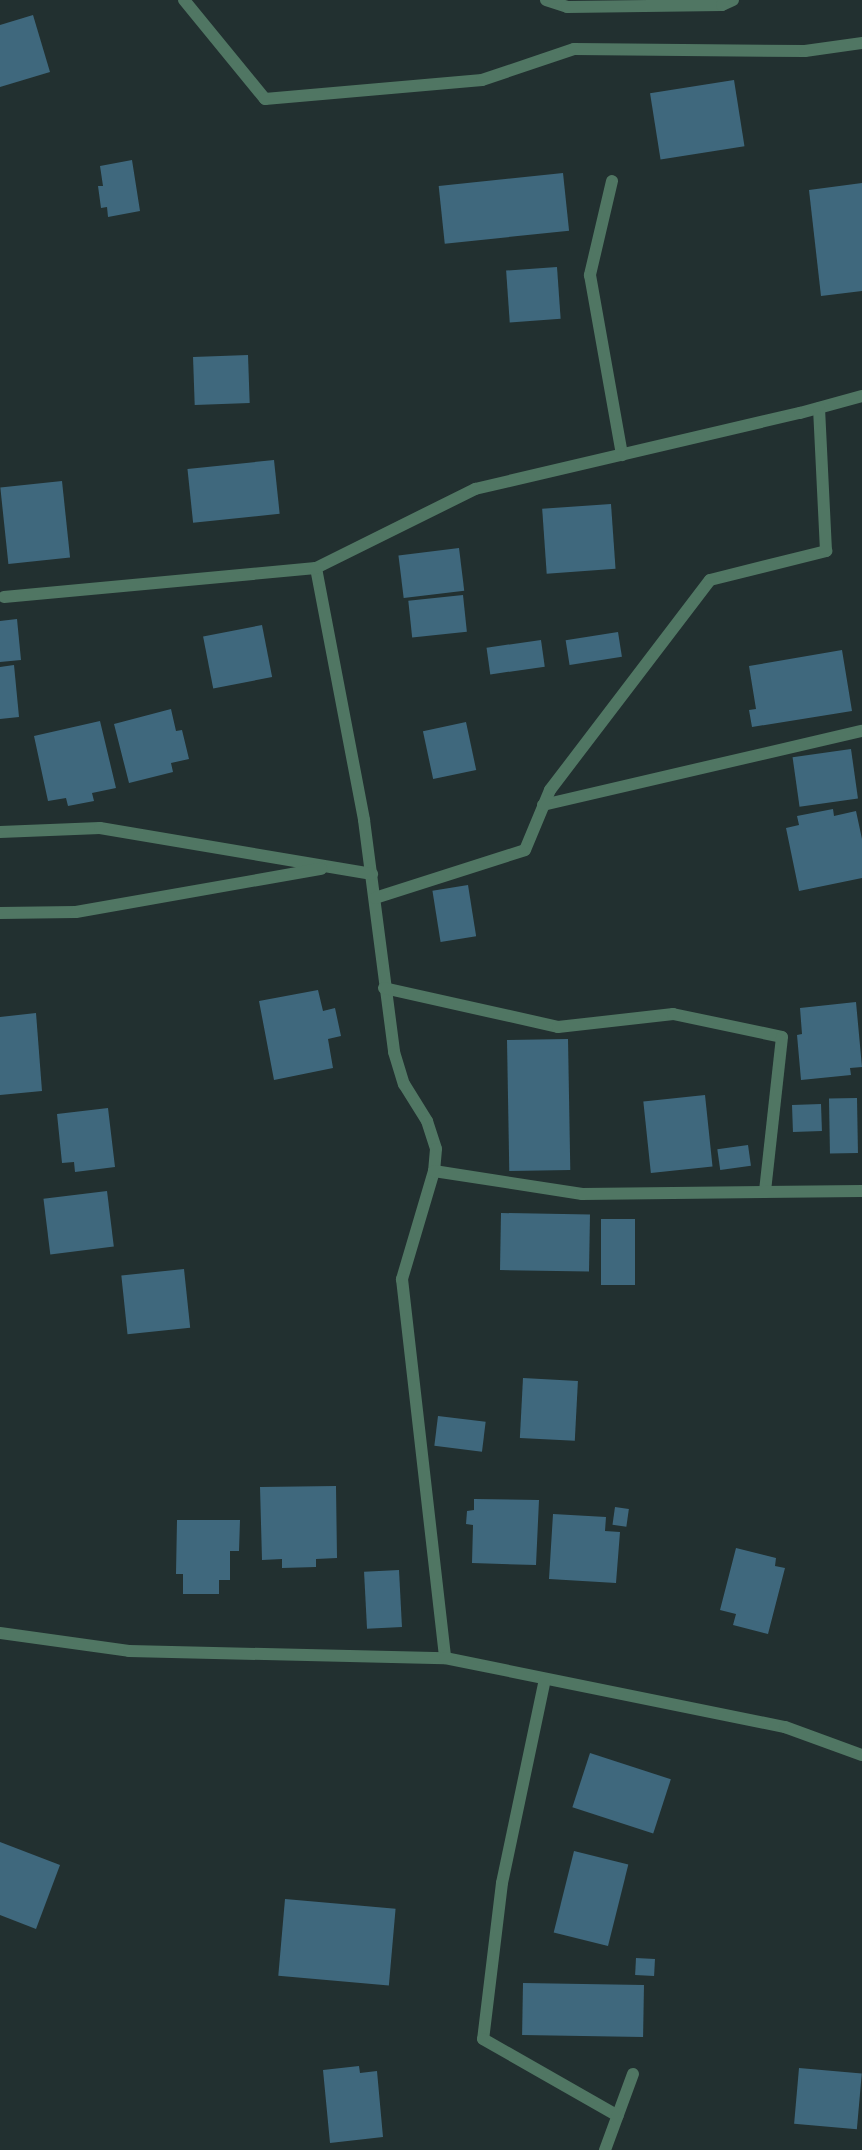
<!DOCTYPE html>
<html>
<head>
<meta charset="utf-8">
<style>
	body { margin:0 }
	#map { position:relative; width:862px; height:2150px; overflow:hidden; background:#223030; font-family:Quicksand,sans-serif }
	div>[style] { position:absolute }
	.building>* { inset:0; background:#3f687d; transform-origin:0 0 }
	.minor>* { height:12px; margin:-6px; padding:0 6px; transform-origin:6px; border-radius:6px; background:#507663 }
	span { translate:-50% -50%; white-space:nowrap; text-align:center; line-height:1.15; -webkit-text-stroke:5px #223030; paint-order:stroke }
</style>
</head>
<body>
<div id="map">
	<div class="building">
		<i style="clip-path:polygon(33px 15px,50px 72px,0 87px,0 25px)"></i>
		<i style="left:734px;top:80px;width:67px;height:85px;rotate:81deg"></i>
		<i style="clip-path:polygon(132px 160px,140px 211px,108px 217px,107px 207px,101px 208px,98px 186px,103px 186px,100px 166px)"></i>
		<i style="left:563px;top:173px;width:58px;height:125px;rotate:84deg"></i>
		<i style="clip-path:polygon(862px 183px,862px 291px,821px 296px,809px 190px)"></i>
		<i style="left:557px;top:267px;width:52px;height:51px;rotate:86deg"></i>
		<i style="left:248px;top:355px;width:48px;height:55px;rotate:88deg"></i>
		<i style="left:274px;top:460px;width:54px;height:87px;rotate:84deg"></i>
		<i style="left:62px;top:481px;width:77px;height:62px;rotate:84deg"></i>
		<i style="left:611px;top:504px;width:65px;height:69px;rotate:86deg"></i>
		<i style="left:459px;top:548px;width:43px;height:61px;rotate:83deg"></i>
		<i style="left:463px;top:595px;width:37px;height:55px;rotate:84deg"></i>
		<i style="clip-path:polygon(17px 619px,21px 660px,0 662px,0 621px)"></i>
		<i style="left:262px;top:625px;width:53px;height:60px;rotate:79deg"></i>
		<i style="left:618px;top:632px;width:25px;height:53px;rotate:81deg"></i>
		<i style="left:541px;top:640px;width:27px;height:55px;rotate:82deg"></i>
		<i style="clip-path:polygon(842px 650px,852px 711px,752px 727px,749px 710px,756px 709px,749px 666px)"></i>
		<i style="clip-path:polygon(14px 665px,19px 717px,0 719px,0 667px)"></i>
		<i style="clip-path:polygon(171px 709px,176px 731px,182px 730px,189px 759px,171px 763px,173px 772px,129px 783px,114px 724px)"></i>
		<i style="clip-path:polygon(100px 721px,116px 788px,92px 793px,94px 801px,68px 806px,66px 798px,48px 801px,34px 736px)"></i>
		<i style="left:466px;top:722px;width:49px;height:44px;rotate:78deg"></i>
		<i style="left:851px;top:749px;width:50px;height:59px;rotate:82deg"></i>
		<i style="clip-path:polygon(833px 809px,834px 816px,856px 811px,862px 839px,862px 878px,799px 891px,786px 828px,799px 825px,797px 816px)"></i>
		<i style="left:468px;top:885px;width:52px;height:36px;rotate:81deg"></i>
		<i style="clip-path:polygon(318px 990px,323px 1011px,335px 1008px,341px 1036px,328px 1039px,333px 1068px,274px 1080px,259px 1001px)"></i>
		<i style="clip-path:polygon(856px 1002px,862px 1067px,850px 1068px,851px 1075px,801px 1080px,797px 1035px,802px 1034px,800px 1008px)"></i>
		<i style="clip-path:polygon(36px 1013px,42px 1091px,0 1095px,0 1017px)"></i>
		<i style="left:568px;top:1039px;width:131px;height:61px;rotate:89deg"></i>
		<i style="left:705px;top:1095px;width:72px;height:62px;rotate:84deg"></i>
		<i style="left:857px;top:1098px;width:55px;height:28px;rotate:89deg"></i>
		<i style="left:821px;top:1104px;width:27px;height:29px;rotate:88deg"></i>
		<i style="clip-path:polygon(108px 1108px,115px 1167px,75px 1172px,74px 1162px,62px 1163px,57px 1114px)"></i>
		<i style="left:748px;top:1145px;width:21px;height:31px;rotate:82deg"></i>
		<i style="left:107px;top:1191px;width:56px;height:64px;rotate:83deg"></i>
		<i style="left:501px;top:1213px;width:89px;height:57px;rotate:1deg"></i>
		<i style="left:601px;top:1219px;width:34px;height:66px"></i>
		<i style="left:184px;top:1269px;width:59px;height:63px;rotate:84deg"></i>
		<i style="left:523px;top:1378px;width:55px;height:60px;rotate:3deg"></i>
		<i style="left:438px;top:1416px;width:48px;height:30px;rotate:7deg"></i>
		<i style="clip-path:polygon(336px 1486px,337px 1558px,316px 1559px,316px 1567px,282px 1568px,282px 1559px,262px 1560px,260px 1487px)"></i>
		<i style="clip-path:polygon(474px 1499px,539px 1500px,536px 1565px,472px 1563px,473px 1525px,466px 1524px,467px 1511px,474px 1510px)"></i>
		<i style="left:615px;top:1507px;width:14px;height:18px;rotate:8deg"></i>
		<i style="clip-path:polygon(553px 1514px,606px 1517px,605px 1531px,620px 1532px,616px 1583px,549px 1579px)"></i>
		<i style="clip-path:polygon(177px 1520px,240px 1520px,239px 1551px,230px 1551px,230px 1580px,219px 1580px,219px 1594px,183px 1594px,183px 1574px,176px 1574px)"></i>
		<i style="clip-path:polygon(736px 1548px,776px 1558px,775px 1566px,785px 1568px,768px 1634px,733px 1625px,736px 1614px,720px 1610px)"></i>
		<i style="left:399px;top:1570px;width:57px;height:35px;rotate:87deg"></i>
		<i style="left:590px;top:1753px;width:85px;height:57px;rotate:18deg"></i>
		<i style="clip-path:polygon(0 1842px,60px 1865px,36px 1929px,0 1915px)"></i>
		<i style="left:574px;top:1851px;width:56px;height:84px;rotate:14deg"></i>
		<i style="left:285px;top:1899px;width:111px;height:77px;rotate:5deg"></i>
		<i style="left:636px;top:1958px;width:19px;height:17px;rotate:3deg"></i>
		<i style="left:523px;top:1983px;width:121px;height:52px;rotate:1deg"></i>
		<i style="clip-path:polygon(359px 2066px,360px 2073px,377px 2071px,383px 2137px,330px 2143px,323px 2070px)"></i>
		<i style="left:799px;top:2068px;width:63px;height:56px;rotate:5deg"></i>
	</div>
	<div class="minor">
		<i style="left:184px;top:0;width:128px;rotate:50.7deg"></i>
		<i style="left:265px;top:99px;width:218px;rotate:-5deg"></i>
		<i style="left:482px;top:80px;width:97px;rotate:-18.6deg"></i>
		<i style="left:574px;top:49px;width:231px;rotate:0.5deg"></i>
		<i style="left:805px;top:51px;width:58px;rotate:-8deg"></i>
		<i style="left:546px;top:0;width:22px;rotate:18deg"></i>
		<i style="left:567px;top:7px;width:155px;rotate:-0.7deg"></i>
		<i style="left:722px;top:5px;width:12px;rotate:-24deg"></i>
		<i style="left:612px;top:181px;width:97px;rotate:103.2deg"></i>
		<i style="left:590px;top:275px;width:183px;rotate:79.9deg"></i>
		<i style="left:316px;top:568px;width:257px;rotate:79.2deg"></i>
		<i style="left:364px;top:820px;width:234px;rotate:82.6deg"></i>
		<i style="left:394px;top:1052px;width:34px;rotate:73deg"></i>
		<i style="left:404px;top:1084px;width:44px;rotate:58.1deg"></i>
		<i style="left:427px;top:1121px;width:29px;rotate:72deg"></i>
		<i style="left:436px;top:1149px;width:22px;rotate:95deg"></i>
		<i style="left:434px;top:1171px;width:113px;rotate:106.5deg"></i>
		<i style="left:402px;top:1279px;width:381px;rotate:83.5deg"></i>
		<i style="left:4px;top:597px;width:313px;rotate:-5.3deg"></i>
		<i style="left:316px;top:568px;width:178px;rotate:-26.4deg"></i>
		<i style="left:475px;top:489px;width:334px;rotate:-13.2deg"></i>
		<i style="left:800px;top:413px;width:64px;rotate:-15.3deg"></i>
		<i style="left:543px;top:805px;width:327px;rotate:-13.1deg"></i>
		<i style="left:0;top:832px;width:100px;rotate:-2.3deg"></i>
		<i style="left:100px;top:828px;width:276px;rotate:9.6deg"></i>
		<i style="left:375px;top:898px;width:157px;rotate:-17.7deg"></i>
		<i style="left:525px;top:850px;width:65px;rotate:-67.4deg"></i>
		<i style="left:550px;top:790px;width:264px;rotate:-52.7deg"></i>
		<i style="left:710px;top:580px;width:120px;rotate:-14deg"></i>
		<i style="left:826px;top:551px;width:143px;rotate:-92.8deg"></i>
		<i style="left:0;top:913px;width:76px;rotate:-0.8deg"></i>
		<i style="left:76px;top:912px;width:249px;rotate:-10deg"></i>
		<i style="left:384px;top:988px;width:178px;rotate:12.6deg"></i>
		<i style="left:558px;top:1027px;width:116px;rotate:-6.4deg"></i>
		<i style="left:673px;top:1014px;width:111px;rotate:11.9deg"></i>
		<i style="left:782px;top:1037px;width:156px;rotate:96.3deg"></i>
		<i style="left:434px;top:1171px;width:150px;rotate:8.8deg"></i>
		<i style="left:582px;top:1194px;width:280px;rotate:-0.6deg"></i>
		<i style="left:0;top:1633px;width:130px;rotate:7.9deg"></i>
		<i style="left:129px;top:1651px;width:316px;rotate:1.3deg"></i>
		<i style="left:445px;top:1658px;width:347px;rotate:11.5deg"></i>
		<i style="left:785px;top:1727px;width:82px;rotate:20deg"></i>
		<i style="left:545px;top:1679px;width:208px;rotate:101.9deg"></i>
		<i style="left:502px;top:1883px;width:157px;rotate:96.9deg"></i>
		<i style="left:483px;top:2039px;width:155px;rotate:29.7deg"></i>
		<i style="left:605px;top:2150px;width:81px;rotate:-69.8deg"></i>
	</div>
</div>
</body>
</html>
